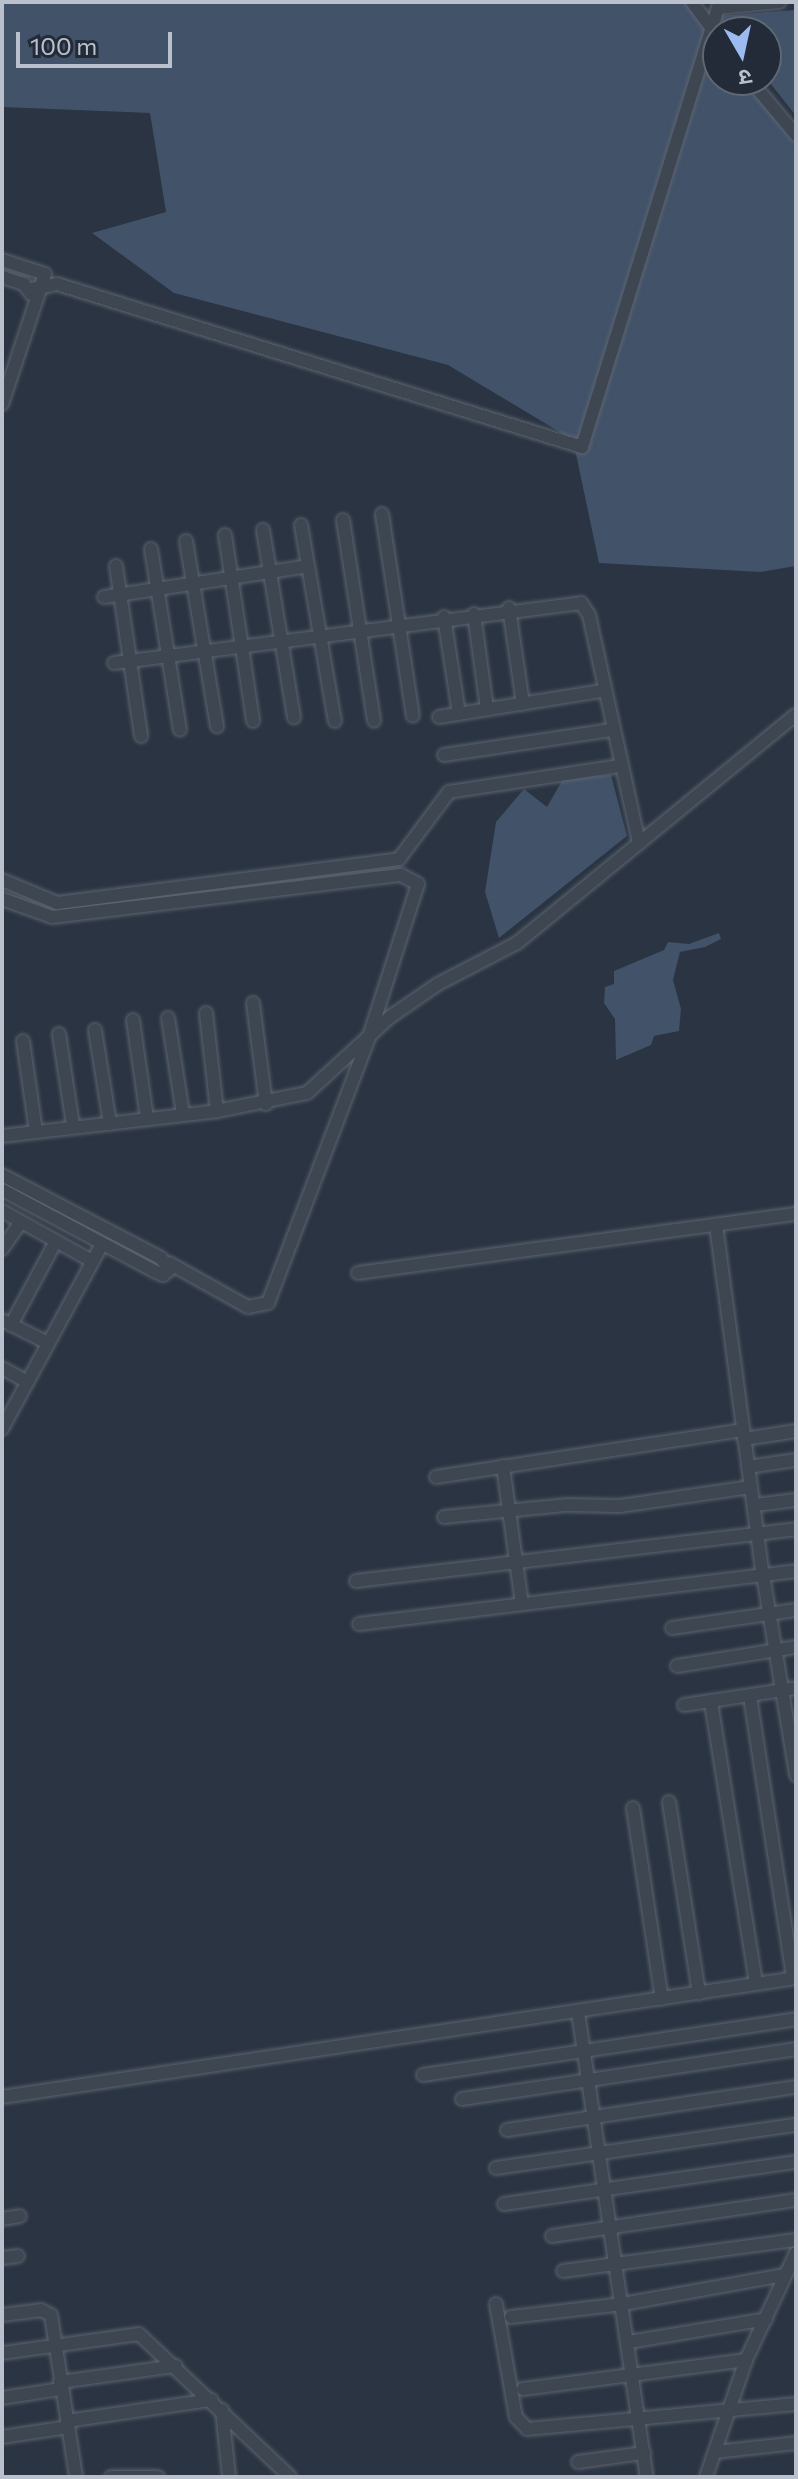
<!DOCTYPE html>
<html>
<head>
<meta charset="utf-8">
<style>
	body { margin:0 }
	#map { position:relative; width:798px; height:2479px; overflow:hidden; background:#2a3442; font-family:Commissioner,"Noto Sans Devanagari",sans-serif }
	div>[style] { position:absolute }
	.water>* { inset:0; background:#415269 }
	.roads { filter:drop-shadow(0 0 2px #5c646f) drop-shadow(0 0 2px #5c646f) }
	.minor>* { height:12px; margin:-6px; padding:0 6px; transform-origin:6px; border-radius:6px; background:#3e4652 }
	span { translate:-50% -50%; white-space:nowrap; text-align:center; line-height:1.15; -webkit-text-stroke:8px #222b37; paint-order:stroke }
	.frame { position:absolute; inset:0; border:4px solid #bbc1cc; pointer-events:none }
	.north { position:absolute; left:702px; top:16px; width:80px; height:80px; box-sizing:border-box; background:#222b37; border:2px solid #5f6773; border-radius:50%; rotate:171deg; font-size:22px; font-weight:700; line-height:32px; text-align:center; color:#bbc1cc }
	.north::after { content:''; display:block; margin:auto; width:28px; height:36px; background:#9bbbf1; clip-path:polygon(50% 0,100% 100%,50% 72%,0 100%) }
	.scale { position:absolute; left:16px; top:32px; width:156px; height:36px; box-sizing:border-box; border:4px solid #bbc1cc; border-top:0; padding-left:10px; font-size:24px; line-height:28px; white-space:nowrap; color:#bbc1cc; -webkit-text-stroke:6px #222b37; paint-order:stroke }
</style>
</head>
<body>
<div id="map">
	<div class="water">
		<i style="clip-path:polygon(2px 2px,697px 2px,718px 32px,718px 80px,756px 80px,796px 133px,796px 566px,760px 572px,599px 563px,573px 440px,448px 365px,174px 293px,92px 233px,166px 212px,150px 113px,2px 107px)"></i>
		<i style="clip-path:polygon(796px 10px,796px 116px,766px 78px,766px 32px,730px 32px,718px 16px)"></i>
		<i style="clip-path:polygon(611px 775px,627px 836px,499px 938px,485px 892px,496px 822px,524px 789px,547px 807px,563px 779px)"></i>
		<i style="clip-path:polygon(719px 933px,721px 939px,705px 947px,680px 952px,673px 980px,681px 1009px,679px 1031px,654px 1036px,651px 1045px,616px 1060px,615px 1019px,604px 1003px,605px 987px,614px 984px,614px 971px,664px 950px,668px 942px,689px 944px)"></i>
	</div>
	<div class="roads">
		<div class="minor">
			<i style="left:692px;top:2px;width:44px;rotate:53.4deg"></i>
			<i style="left:718px;top:8px;width:62px;rotate:-5.5deg"></i>
			<i style="left:750px;top:80px;width:72px;rotate:50.1deg"></i>
			<i style="left:2px;top:260px;width:45px;rotate:18deg"></i>
			<i style="left:45px;top:274px;width:137px;rotate:108.3deg"></i>
			<i style="left:2px;top:277px;width:23px;rotate:18deg"></i>
			<i style="left:24px;top:284px;width:12px;rotate:55deg"></i>
			<i style="left:32px;top:289px;width:25px;rotate:-11deg"></i>
			<i style="left:57px;top:284px;width:550px;rotate:17.25deg"></i>
			<i style="left:582px;top:447px;width:466px;rotate:-72.8deg"></i>
			<i style="left:382px;top:514px;width:204px;rotate:81.3deg"></i>
			<i style="left:343px;top:520px;width:203px;rotate:81.2deg"></i>
			<i style="left:301px;top:525px;width:199px;rotate:80.2deg"></i>
			<i style="left:263px;top:530px;width:190px;rotate:80.6deg"></i>
			<i style="left:225px;top:535px;width:188px;rotate:81.4deg"></i>
			<i style="left:186px;top:541px;width:188px;rotate:80.5deg"></i>
			<i style="left:151px;top:549px;width:183px;rotate:80.9deg"></i>
			<i style="left:116px;top:566px;width:172px;rotate:81.6deg"></i>
			<i style="left:104px;top:597px;width:206px;rotate:-8.6deg"></i>
			<i style="left:509px;top:608px;width:97px;rotate:81.7deg"></i>
			<i style="left:474px;top:614px;width:96px;rotate:82.2deg"></i>
			<i style="left:444px;top:617px;width:98px;rotate:81.2deg"></i>
			<i style="left:114px;top:663px;width:471px;rotate:-7.3deg"></i>
			<i style="left:581px;top:603px;width:14px;rotate:56deg"></i>
			<i style="left:589px;top:615px;width:233px;rotate:77.6deg"></i>
			<i style="left:439px;top:717px;width:165px;rotate:-9.1deg"></i>
			<i style="left:444px;top:755px;width:169px;rotate:-8.5deg"></i>
			<i style="left:2px;top:880px;width:60px;rotate:22.7deg"></i>
			<i style="left:57px;top:903px;width:345px;rotate:-7.3deg"></i>
			<i style="left:399px;top:859px;width:84px;rotate:-53.3deg"></i>
			<i style="left:449px;top:792px;width:171px;rotate:-8.7deg"></i>
			<i style="left:2px;top:899px;width:53px;rotate:19.8deg"></i>
			<i style="left:52px;top:917px;width:352px;rotate:-6.9deg"></i>
			<i style="left:401px;top:875px;width:19px;rotate:28deg"></i>
			<i style="left:418px;top:884px;width:164px;rotate:107.8deg"></i>
			<i style="left:368px;top:1040px;width:281px;rotate:110.8deg"></i>
			<i style="left:268px;top:1303px;width:20px;rotate:169deg"></i>
			<i style="left:248px;top:1307px;width:90px;rotate:-150.9deg"></i>
			<i style="left:253px;top:1003px;width:102px;rotate:82.7deg"></i>
			<i style="left:206px;top:1013px;width:99px;rotate:83.6deg"></i>
			<i style="left:168px;top:1018px;width:97px;rotate:81.1deg"></i>
			<i style="left:133px;top:1020px;width:99px;rotate:81.9deg"></i>
			<i style="left:95px;top:1030px;width:95px;rotate:80.9deg"></i>
			<i style="left:59px;top:1034px;width:93px;rotate:81.3deg"></i>
			<i style="left:23px;top:1041px;width:91px;rotate:81.8deg"></i>
			<i style="left:2px;top:1136px;width:216px;rotate:-6.6deg"></i>
			<i style="left:217px;top:1111px;width:92px;rotate:-11.3deg"></i>
			<i style="left:307px;top:1093px;width:113px;rotate:-42.5deg"></i>
			<i style="left:390px;top:1017px;width:58px;rotate:-34.5deg"></i>
			<i style="left:438px;top:984px;width:89px;rotate:-27.4deg"></i>
			<i style="left:517px;top:943px;width:360px;rotate:-39.3deg"></i>
			<i style="left:2px;top:1175px;width:179px;rotate:27.6deg"></i>
			<i style="left:161px;top:1258px;width:14px;rotate:56deg"></i>
			<i style="left:169px;top:1270px;width:8px;rotate:140deg"></i>
			<i style="left:163px;top:1275px;width:10px;rotate:-156deg"></i>
			<i style="left:154px;top:1271px;width:172px;rotate:-151.9deg"></i>
			<i style="left:2px;top:1211px;width:103px;rotate:29.1deg"></i>
			<i style="left:716px;top:1225px;width:353px;rotate:82.4deg"></i>
			<i style="left:763px;top:1575px;width:203px;rotate:80.6deg"></i>
			<i style="left:2px;top:1249px;width:33px;rotate:-55deg"></i>
			<i style="left:358px;top:1273px;width:442px;rotate:-7.7deg"></i>
			<i style="left:2px;top:1320px;width:51px;rotate:26.6deg"></i>
			<i style="left:11px;top:1325px;width:95px;rotate:-61.8deg"></i>
			<i style="left:2px;top:1368px;width:29px;rotate:29deg"></i>
			<i style="left:2px;top:1429px;width:210px;rotate:-61.6deg"></i>
			<i style="left:744px;top:1439px;width:53px;rotate:-8.7deg"></i>
			<i style="left:503px;top:1466px;width:139px;rotate:82.2deg"></i>
			<i style="left:748px;top:1467px;width:49px;rotate:-8.3deg"></i>
			<i style="left:436px;top:1477px;width:310px;rotate:-8.7deg"></i>
			<i style="left:755px;top:1505px;width:41px;rotate:-7deg"></i>
			<i style="left:444px;top:1517px;width:124px;rotate:-5.6deg"></i>
			<i style="left:567px;top:1505px;width:53px;rotate:1.1deg"></i>
			<i style="left:620px;top:1506px;width:132px;rotate:-8.3deg"></i>
			<i style="left:356px;top:1581px;width:443px;rotate:-6.7deg"></i>
			<i style="left:359px;top:1624px;width:440px;rotate:-6.9deg"></i>
			<i style="left:672px;top:1628px;width:125px;rotate:-8.3deg"></i>
			<i style="left:677px;top:1666px;width:121px;rotate:-9.1deg"></i>
			<i style="left:750px;top:1696px;width:285px;rotate:81.3deg"></i>
			<i style="left:711px;top:1702px;width:285px;rotate:80.9deg"></i>
			<i style="left:684px;top:1705px;width:113px;rotate:-8.6deg"></i>
			<i style="left:669px;top:1802px;width:194px;rotate:81.1deg"></i>
			<i style="left:633px;top:1808px;width:193px;rotate:81.4deg"></i>
			<i style="left:578px;top:2012px;width:470px;rotate:81.6deg"></i>
			<i style="left:423px;top:2075px;width:377px;rotate:-8.5deg"></i>
			<i style="left:2px;top:2097px;width:803px;rotate:-8.52deg"></i>
			<i style="left:462px;top:2099px;width:338px;rotate:-8.5deg"></i>
			<i style="left:507px;top:2130px;width:292px;rotate:-8.5deg"></i>
			<i style="left:496px;top:2168px;width:303px;rotate:-8.2deg"></i>
			<i style="left:504px;top:2204px;width:295px;rotate:-8.2deg"></i>
			<i style="left:2px;top:2219px;width:18px;rotate:-9deg"></i>
			<i style="left:552px;top:2236px;width:247px;rotate:-8.4deg"></i>
			<i style="left:2px;top:2258px;width:16px;rotate:-7deg"></i>
			<i style="left:563px;top:2271px;width:235px;rotate:-7.6deg"></i>
			<i style="left:496px;top:2304px;width:115px;rotate:80deg"></i>
			<i style="left:516px;top:2417px;width:16px;rotate:47deg"></i>
			<i style="left:527px;top:2429px;width:270px;rotate:-5.3deg"></i>
			<i style="left:2px;top:2315px;width:39px;rotate:-7deg"></i>
			<i style="left:41px;top:2310px;width:11px;rotate:27deg"></i>
			<i style="left:51px;top:2315px;width:164px;rotate:81.2deg"></i>
			<i style="left:511px;top:2317px;width:113px;rotate:-6.6deg"></i>
			<i style="left:623px;top:2304px;width:164px;rotate:-10.2deg"></i>
			<i style="left:629px;top:2342px;width:139px;rotate:-9.5deg"></i>
			<i style="left:2px;top:2353px;width:138px;rotate:-7.9deg"></i>
			<i style="left:139px;top:2334px;width:208px;rotate:43.4deg"></i>
			<i style="left:60px;top:2382px;width:117px;rotate:-7.9deg"></i>
			<i style="left:523px;top:2389px;width:225px;rotate:-7.4deg"></i>
			<i style="left:2px;top:2398px;width:60px;rotate:-8.7deg"></i>
			<i style="left:222px;top:2410px;width:67px;rotate:84deg"></i>
			<i style="left:67px;top:2421px;width:146px;rotate:-8.3deg"></i>
			<i style="left:2px;top:2437px;width:67px;rotate:-8.6deg"></i>
			<i style="left:715px;top:2452px;width:81px;rotate:-6.3deg"></i>
			<i style="left:578px;top:2462px;width:67px;rotate:-7.8deg"></i>
			<i style="left:111px;top:2477px;width:47px"></i>
			<i style="left:706px;top:2477px;width:124px;rotate:-71.1deg"></i>
			<i style="left:746px;top:2360px;width:118px;rotate:-65deg"></i>
		</div>
	</div>
	<div class="frame"></div>
	<div class="north">उ</div>
	<div class="scale">100 m</div>
</div>
</body>
</html>
